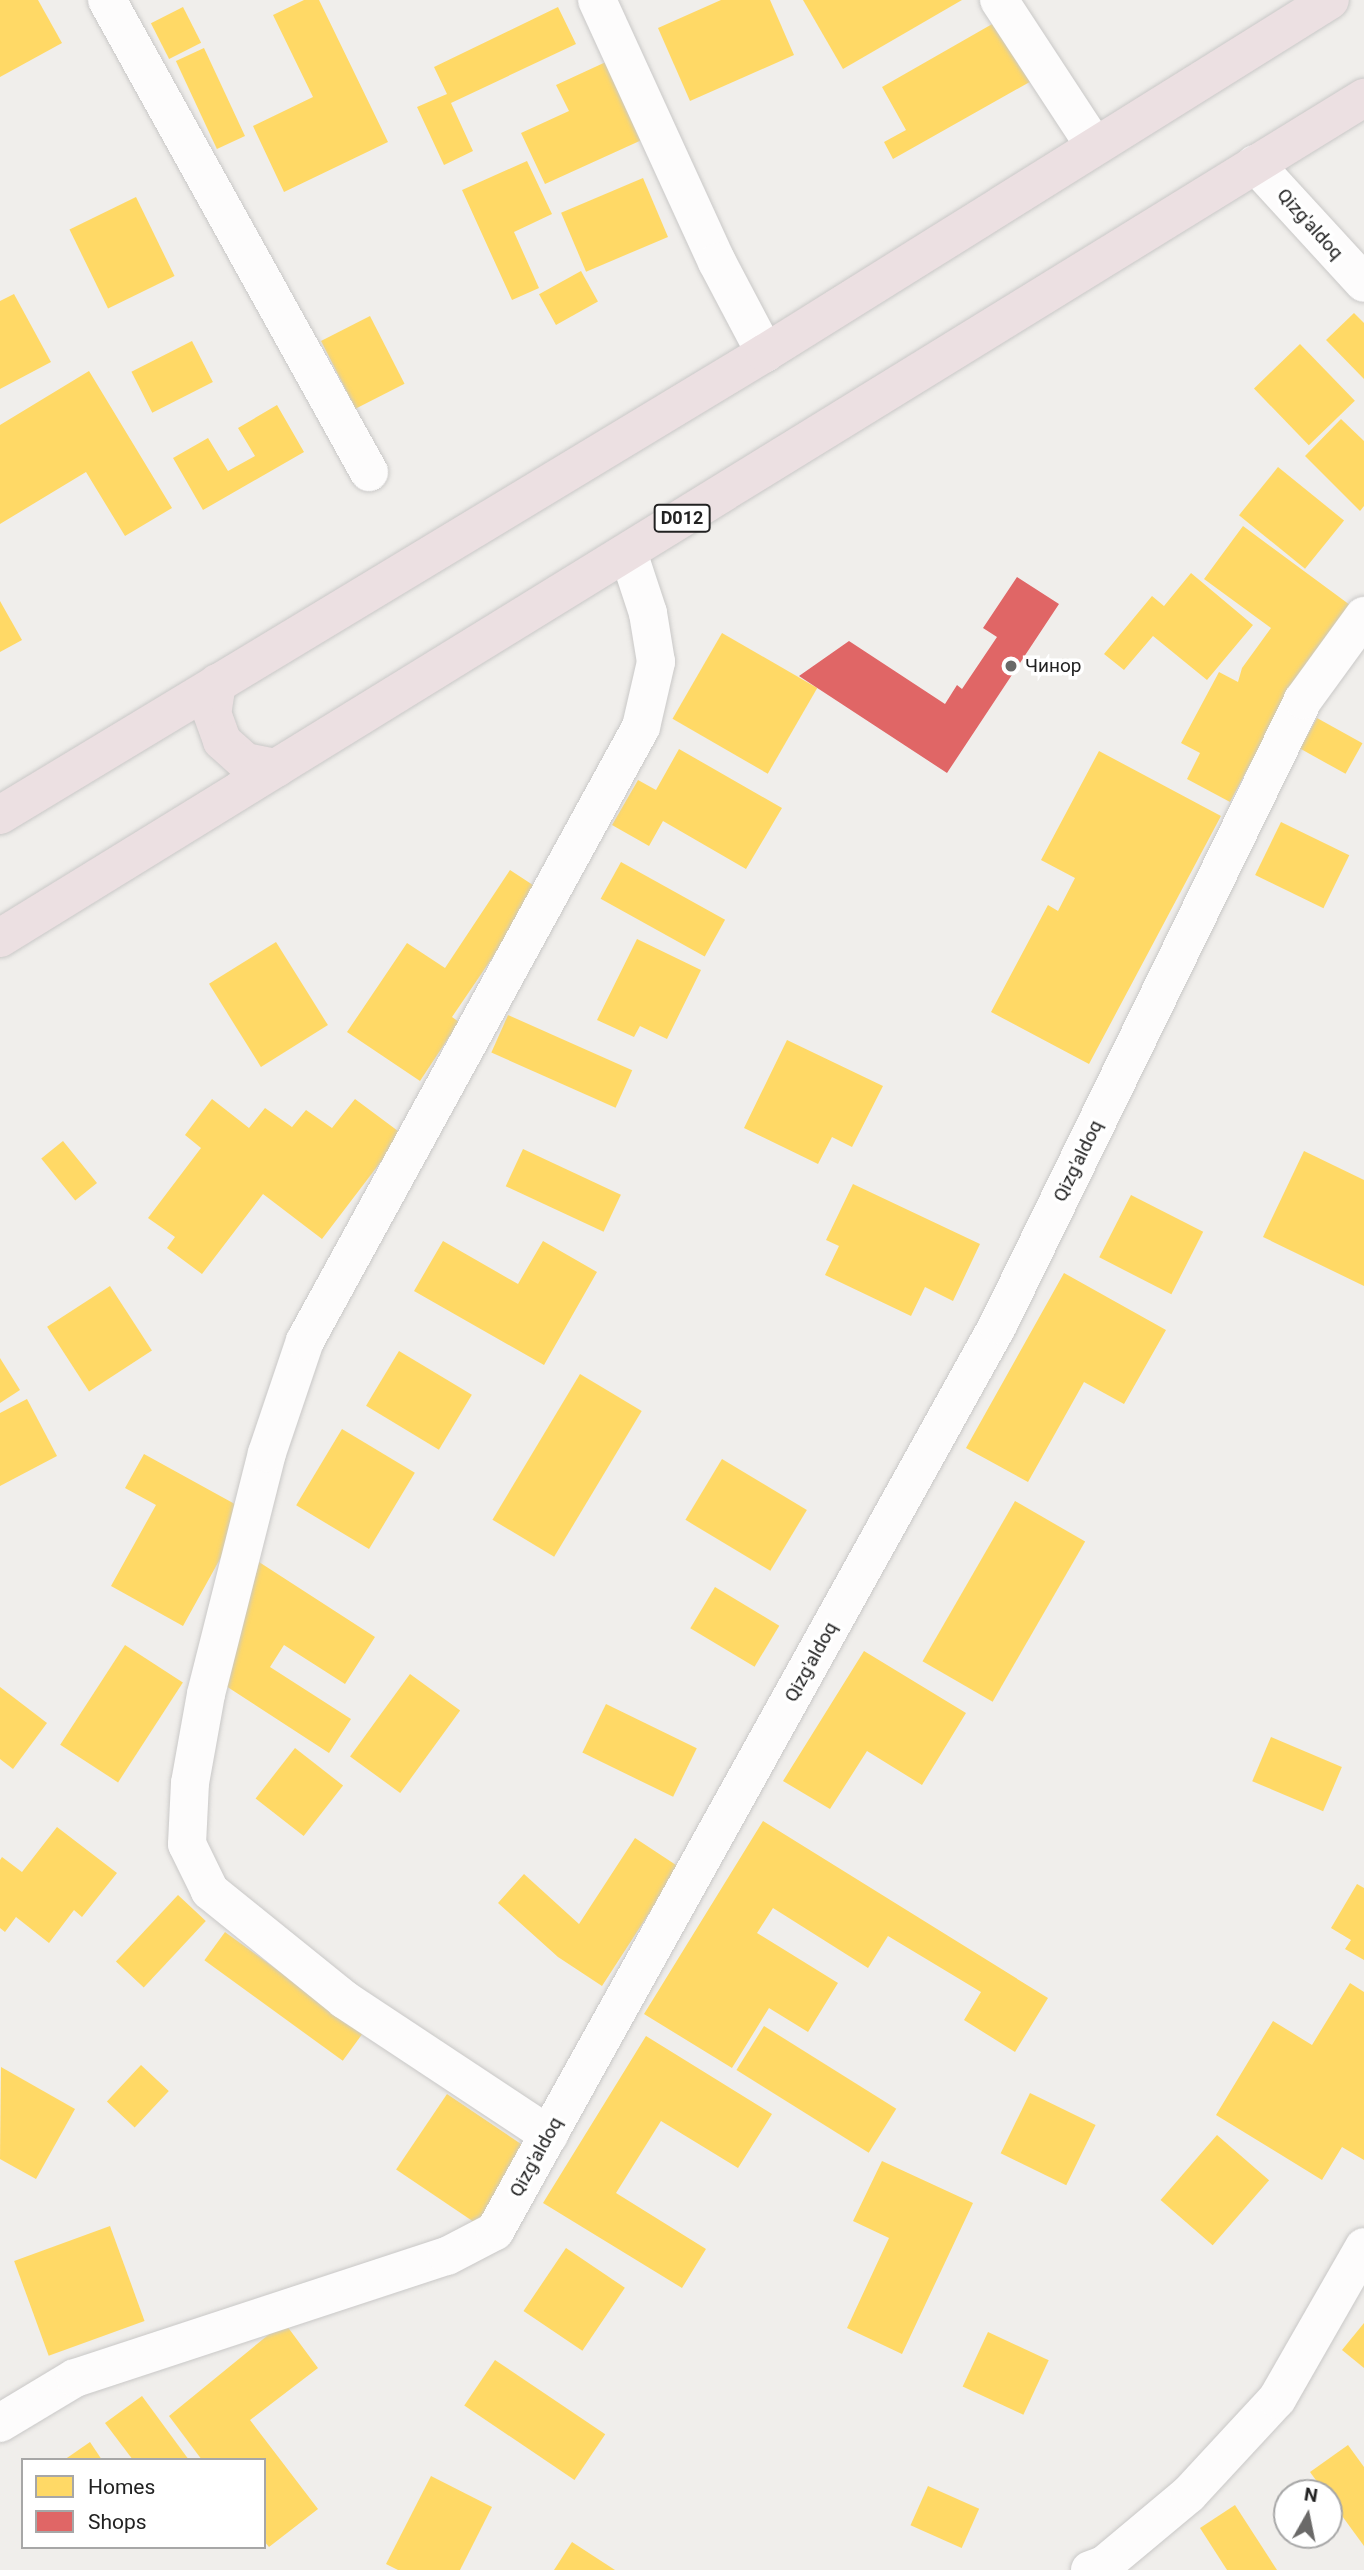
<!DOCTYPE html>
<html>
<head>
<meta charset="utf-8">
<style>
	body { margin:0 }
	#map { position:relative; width:1364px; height:2570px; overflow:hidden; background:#f0eeeb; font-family:Roboto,sans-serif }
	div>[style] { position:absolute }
	.homes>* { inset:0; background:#ffd966; transform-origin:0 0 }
	.shops>* { inset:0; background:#e06666 }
	.roads { filter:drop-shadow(0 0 2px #c9c8c7) drop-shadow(0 0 2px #c9c8c7) }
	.minor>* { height:38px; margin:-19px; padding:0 19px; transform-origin:19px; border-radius:19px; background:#fdfcfc }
	.highway>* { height:38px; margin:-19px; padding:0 19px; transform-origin:19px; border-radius:19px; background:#ece0e2 }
	.dots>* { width:19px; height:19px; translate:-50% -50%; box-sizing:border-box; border:4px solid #fff; border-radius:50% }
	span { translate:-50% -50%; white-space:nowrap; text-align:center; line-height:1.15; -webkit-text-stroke:7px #fff; paint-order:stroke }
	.shield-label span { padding:2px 5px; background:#fff; border:2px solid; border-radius:5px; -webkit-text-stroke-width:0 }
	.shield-label { font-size:18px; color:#222; font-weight:700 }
	.street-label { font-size:19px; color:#222 }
	.poi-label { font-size:19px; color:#222 }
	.left { translate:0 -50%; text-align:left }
	.legend { position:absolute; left:21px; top:2458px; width:245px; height:91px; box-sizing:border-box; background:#fff; border:2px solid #a7a7a7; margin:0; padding:9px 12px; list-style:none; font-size:21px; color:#222 }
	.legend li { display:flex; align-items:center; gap:14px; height:35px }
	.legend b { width:35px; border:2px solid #a7a7a7 }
	.north { position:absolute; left:1273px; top:2479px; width:70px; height:70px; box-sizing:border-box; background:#fff; border:2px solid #a7a7a7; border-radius:50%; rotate:9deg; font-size:19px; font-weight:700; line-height:28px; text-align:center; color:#222 }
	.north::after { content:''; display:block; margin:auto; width:24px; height:32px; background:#6a6968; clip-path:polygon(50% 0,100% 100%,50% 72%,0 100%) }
</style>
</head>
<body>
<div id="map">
	<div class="homes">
		<i style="clip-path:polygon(0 0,38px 0,62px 43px,0 77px)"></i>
		<i style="clip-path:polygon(304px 0,319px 0,388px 142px,284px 192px,253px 126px,313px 97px,273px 15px)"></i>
		<i style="clip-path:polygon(721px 0,770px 0,794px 55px,690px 101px,658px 28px)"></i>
		<i style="clip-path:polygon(803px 0,962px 0,843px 69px)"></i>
		<i style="left:183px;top:7px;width:40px;height:36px;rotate:63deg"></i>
		<i style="clip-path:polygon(558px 7px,576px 44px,451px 103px,473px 151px,444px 165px,417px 107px,447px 94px,434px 67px)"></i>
		<i style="clip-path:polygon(1001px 19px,1035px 79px,893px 159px,884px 142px,906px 130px,882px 87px)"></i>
		<i style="left:204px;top:48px;width:97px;height:31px;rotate:65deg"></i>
		<i style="clip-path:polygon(608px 61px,644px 139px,545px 184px,521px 133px,569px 111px,556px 85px)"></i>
		<i style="clip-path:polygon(527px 161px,552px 214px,514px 232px,539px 288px,512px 300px,462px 190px)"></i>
		<i style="left:643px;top:178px;width:64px;height:89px;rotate:67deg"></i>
		<i style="left:136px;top:197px;width:88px;height:74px;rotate:64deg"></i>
		<i style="left:581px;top:271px;width:35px;height:48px;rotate:61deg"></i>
		<i style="clip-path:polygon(14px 294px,51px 362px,0 389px,0 301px)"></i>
		<i style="clip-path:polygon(1354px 313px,1364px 323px,1364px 379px,1326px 340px)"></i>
		<i style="left:370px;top:316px;width:76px;height:55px;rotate:63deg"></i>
		<i style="left:192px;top:341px;width:46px;height:68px;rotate:63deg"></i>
		<i style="left:1300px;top:344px;width:79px;height:64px;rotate:46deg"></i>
		<i style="clip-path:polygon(89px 371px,172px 508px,125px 536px,86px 472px,0 524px,0 425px)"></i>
		<i style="clip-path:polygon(277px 405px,304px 452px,203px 510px,173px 458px,208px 438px,228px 471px,255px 456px,238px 428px)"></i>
		<i style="clip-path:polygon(1341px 419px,1364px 441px,1364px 506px,1360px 511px,1305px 456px)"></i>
		<i style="left:1278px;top:467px;width:85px;height:62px;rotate:39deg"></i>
		<i style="clip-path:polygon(1243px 526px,1350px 605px,1288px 693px,1230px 802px,1187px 779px,1200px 753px,1181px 743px,1219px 672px,1238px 682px,1242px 668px,1271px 628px,1204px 579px)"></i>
		<i style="clip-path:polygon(1191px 573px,1253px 625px,1207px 680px,1153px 636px,1124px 670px,1104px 654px,1152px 596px,1164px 606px)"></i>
		<i style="clip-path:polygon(0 601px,22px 640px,0 652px)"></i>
		<i style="left:722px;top:633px;width:110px;height:99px;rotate:30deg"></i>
		<i style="left:1317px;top:718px;width:52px;height:35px;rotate:29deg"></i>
		<i style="clip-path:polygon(679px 749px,782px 808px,746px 869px,663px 821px,649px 846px,612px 825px,638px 780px,656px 790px)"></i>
		<i style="clip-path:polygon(1099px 751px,1221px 816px,1089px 1064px,991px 1012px,1048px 905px,1058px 911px,1075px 878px,1041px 860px)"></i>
		<i style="left:1281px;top:822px;width:76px;height:59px;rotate:26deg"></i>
		<i style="left:621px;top:862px;width:119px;height:42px;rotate:29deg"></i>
		<i style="clip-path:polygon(510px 870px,539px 889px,452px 1017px,459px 1022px,420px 1081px,347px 1032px,407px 943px,445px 968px)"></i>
		<i style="clip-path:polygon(637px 939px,701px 970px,667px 1039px,640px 1026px,634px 1037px,597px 1020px)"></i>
		<i style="left:276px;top:942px;width:98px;height:79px;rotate:58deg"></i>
		<i style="left:508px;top:1015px;width:136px;height:41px;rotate:24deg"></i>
		<i style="clip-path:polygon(787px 1040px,883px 1086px,852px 1147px,832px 1137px,818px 1164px,744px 1128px)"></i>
		<i style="clip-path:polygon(212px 1099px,249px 1128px,265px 1108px,292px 1127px,306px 1110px,332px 1128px,355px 1099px,402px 1134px,322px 1239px,263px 1194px,202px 1274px,167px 1248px,175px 1237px,148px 1218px,201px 1148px,185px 1135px)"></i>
		<i style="left:63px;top:1141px;width:54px;height:28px;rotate:51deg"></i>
		<i style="left:523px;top:1149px;width:108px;height:41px;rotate:25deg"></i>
		<i style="clip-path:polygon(1304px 1151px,1364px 1180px,1364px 1286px,1263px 1237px)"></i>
		<i style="clip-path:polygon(853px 1184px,980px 1244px,953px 1301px,925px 1287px,911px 1316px,825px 1275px,839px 1246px,826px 1240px)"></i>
		<i style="left:1131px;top:1195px;width:81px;height:70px;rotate:27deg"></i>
		<i style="clip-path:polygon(443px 1241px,518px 1284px,543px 1241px,597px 1272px,544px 1365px,414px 1291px)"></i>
		<i style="clip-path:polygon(1064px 1273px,1166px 1330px,1124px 1404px,1084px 1382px,1028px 1482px,966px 1448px)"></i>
		<i style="left:110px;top:1286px;width:77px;height:75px;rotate:57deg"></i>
		<i style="left:399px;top:1351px;width:85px;height:64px;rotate:31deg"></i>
		<i style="clip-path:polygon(0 1358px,20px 1390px,0 1403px)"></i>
		<i style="left:580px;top:1374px;width:72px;height:170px;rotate:31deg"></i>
		<i style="clip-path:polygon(27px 1399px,57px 1456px,0 1486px,0 1413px)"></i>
		<i style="left:342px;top:1429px;width:85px;height:89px;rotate:31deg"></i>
		<i style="clip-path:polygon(144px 1454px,242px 1508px,241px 1521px,183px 1626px,111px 1586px,156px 1505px,125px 1488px)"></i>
		<i style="left:722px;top:1459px;width:99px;height:71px;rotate:31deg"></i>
		<i style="left:1015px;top:1501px;width:81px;height:185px;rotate:30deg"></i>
		<i style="clip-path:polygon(259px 1562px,375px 1637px,345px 1684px,284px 1645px,270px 1667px,351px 1719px,329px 1753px,226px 1686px)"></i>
		<i style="left:715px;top:1587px;width:75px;height:48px;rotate:31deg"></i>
		<i style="left:125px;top:1645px;width:69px;height:119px;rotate:33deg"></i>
		<i style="clip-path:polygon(864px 1651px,966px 1713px,922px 1785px,867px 1751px,830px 1809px,783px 1781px)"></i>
		<i style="left:410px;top:1674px;width:62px;height:102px;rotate:36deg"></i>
		<i style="clip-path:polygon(0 1687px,47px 1723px,13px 1769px,0 1759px)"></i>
		<i style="left:606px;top:1704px;width:101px;height:54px;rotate:26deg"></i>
		<i style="left:1271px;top:1737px;width:77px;height:48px;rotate:23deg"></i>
		<i style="left:295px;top:1748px;width:61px;height:64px;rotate:38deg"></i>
		<i style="clip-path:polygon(763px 1821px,1048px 1998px,1015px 2052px,964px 2020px,981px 1992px,888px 1936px,868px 1968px,773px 1908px,757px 1933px,838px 1983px,808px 2032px,769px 2008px,732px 2068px,644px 2014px)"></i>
		<i style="clip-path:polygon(57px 1827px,117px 1873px,82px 1917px,74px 1910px,49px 1943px,16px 1917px,5px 1932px,0 1928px,0 1860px,2px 1857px,22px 1872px)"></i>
		<i style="clip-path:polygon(635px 1838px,679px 1867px,602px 1986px,558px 1957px,498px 1903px,524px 1874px,579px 1924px)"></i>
		<i style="clip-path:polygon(1357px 1884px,1364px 1888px,1364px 1960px,1345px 1949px,1351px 1940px,1331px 1928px)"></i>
		<i style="left:178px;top:1895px;width:38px;height:91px;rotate:43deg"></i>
		<i style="left:225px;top:1932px;width:171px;height:35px;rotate:36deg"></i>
		<i style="clip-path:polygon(1350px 1983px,1364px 1992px,1364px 2160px,1342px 2147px,1322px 2180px,1216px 2115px,1273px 2021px,1312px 2045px)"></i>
		<i style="left:764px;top:2026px;width:156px;height:52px;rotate:32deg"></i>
		<i style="clip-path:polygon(646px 2036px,772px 2114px,738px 2168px,661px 2121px,616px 2193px,706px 2249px,682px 2288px,543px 2203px)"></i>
		<i style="left:141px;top:2065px;width:38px;height:50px;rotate:43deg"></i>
		<i style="clip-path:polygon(1px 2067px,75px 2109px,36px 2179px,0 2159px)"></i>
		<i style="left:1030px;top:2093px;width:73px;height:67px;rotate:26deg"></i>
		<i style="left:447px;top:2094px;width:97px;height:91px;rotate:34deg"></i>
		<i style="left:1217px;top:2135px;width:69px;height:86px;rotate:41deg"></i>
		<i style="clip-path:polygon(882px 2161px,973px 2203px,902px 2354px,847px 2328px,889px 2238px,853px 2221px)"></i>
		<i style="left:110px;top:2226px;width:101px;height:102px;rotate:70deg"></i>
		<i style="left:566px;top:2248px;width:71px;height:76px;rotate:34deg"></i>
		<i style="clip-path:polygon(284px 2322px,318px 2368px,250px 2420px,318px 2509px,269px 2547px,264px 2541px,264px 2460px,202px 2460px,169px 2416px)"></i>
		<i style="clip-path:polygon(1364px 2323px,1364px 2368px,1342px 2350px)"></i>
		<i style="left:988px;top:2332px;width:67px;height:60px;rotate:25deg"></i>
		<i style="left:495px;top:2360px;width:133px;height:55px;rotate:34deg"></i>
		<i style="clip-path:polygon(142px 2396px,189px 2460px,133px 2460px,105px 2423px)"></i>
		<i style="clip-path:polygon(90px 2442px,102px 2460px,64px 2460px)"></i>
		<i style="clip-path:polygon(1348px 2445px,1364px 2467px,1364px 2546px,1310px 2472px)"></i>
		<i style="clip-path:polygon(431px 2476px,492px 2507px,460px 2570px,398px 2570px,386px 2564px)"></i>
		<i style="left:928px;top:2486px;width:56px;height:43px;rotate:24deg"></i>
		<i style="clip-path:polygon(1235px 2505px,1277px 2570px,1227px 2570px,1200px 2528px)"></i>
		<i style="clip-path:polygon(572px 2542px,615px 2570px,554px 2570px)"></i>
	</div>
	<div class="shops">
		<i style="clip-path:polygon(1017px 577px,1059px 604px,947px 773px,799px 676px,849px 641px,945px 704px,957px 685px,962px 689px,997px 637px,983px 628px)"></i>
	</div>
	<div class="roads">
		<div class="minor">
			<i style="left:107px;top:0;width:540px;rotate:60.97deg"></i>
			<i style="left:597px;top:0;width:288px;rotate:65.4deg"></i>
			<i style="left:717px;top:262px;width:103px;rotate:62.2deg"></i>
			<i style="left:999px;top:0;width:173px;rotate:56.8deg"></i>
			<i style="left:1255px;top:164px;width:161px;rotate:47.5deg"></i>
			<i style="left:549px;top:2135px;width:245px;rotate:-146.5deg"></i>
			<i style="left:345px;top:2000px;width:174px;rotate:-141.1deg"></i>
			<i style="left:210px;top:1891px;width:52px;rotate:-116.1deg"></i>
			<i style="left:187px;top:1844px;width:61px;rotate:-87.2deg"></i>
			<i style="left:190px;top:1783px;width:90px;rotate:-79.8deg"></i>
			<i style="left:206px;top:1694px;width:249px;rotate:-75.8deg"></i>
			<i style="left:267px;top:1453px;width:118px;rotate:-71.3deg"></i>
			<i style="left:305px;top:1341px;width:700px;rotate:-61.31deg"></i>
			<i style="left:641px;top:727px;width:67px;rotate:-77deg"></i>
			<i style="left:656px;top:662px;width:50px;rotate:-99.3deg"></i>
			<i style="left:648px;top:613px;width:64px;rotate:-108.2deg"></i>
			<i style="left:0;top:2423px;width:87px;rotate:-31deg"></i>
			<i style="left:75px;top:2378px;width:391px;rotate:-18.2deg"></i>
			<i style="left:447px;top:2256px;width:54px;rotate:-27.5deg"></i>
			<i style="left:495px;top:2231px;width:1036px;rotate:-60.96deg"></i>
			<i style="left:998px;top:1325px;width:695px;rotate:-63.99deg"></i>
			<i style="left:1303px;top:700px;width:104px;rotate:-54deg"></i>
			<i style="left:1090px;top:2570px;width:15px;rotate:-20deg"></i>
			<i style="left:1104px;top:2565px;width:111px;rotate:-39.9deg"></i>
			<i style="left:1189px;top:2494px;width:129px;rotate:-47.2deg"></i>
			<i style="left:1277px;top:2399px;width:175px;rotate:-60.2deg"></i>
		</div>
		<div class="highway">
			<i style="left:217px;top:683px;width:30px;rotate:99deg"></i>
			<i style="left:212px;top:713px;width:30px;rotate:70deg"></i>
			<i style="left:222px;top:741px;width:31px;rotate:42deg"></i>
			<i style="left:245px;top:762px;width:32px;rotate:11deg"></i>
			<i style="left:0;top:815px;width:894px;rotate:-31.13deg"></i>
			<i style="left:765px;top:353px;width:666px;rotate:-32deg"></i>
			<i style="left:0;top:938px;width:1602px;rotate:-31.63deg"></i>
		</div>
	</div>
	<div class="dots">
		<i style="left:1011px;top:666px;background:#6a6968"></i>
	</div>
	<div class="shield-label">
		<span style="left:682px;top:518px">D012</span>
	</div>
	<div class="street-label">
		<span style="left:1310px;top:224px;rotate:48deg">Qizg'aldoq</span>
		<span style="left:1078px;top:1161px;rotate:-64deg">Qizg'aldoq</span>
		<span style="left:811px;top:1662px;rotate:-61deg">Qizg'aldoq</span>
		<span style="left:536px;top:2157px;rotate:-61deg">Qizg'aldoq</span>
	</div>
	<div class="poi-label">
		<span class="left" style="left:1025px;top:666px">Чинор</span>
	</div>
	<ul class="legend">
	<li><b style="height:19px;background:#ffd966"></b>Homes</li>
	<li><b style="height:19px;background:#e06666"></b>Shops</li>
	</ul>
	<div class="north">N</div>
</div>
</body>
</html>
